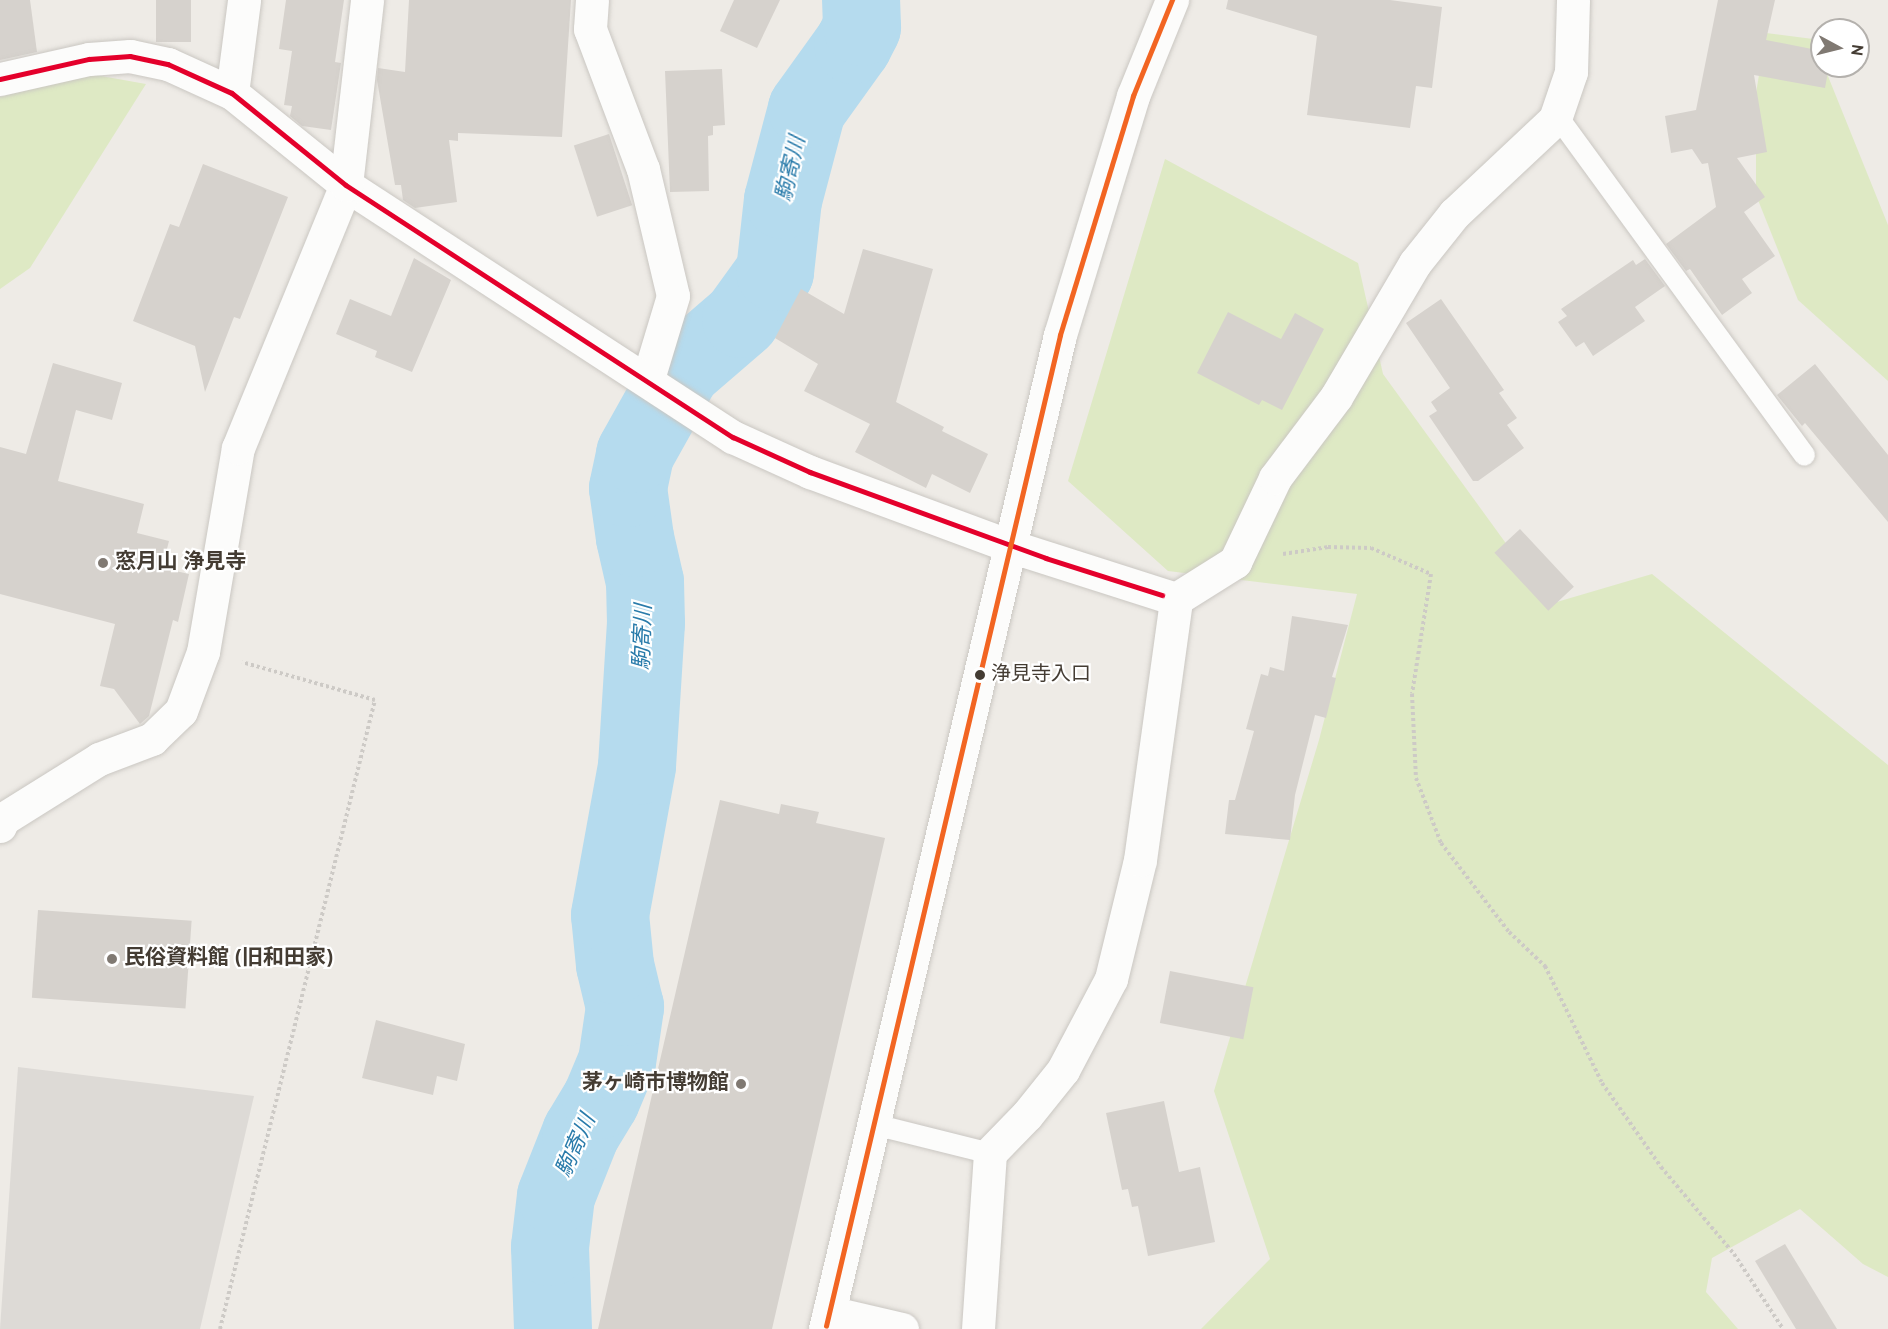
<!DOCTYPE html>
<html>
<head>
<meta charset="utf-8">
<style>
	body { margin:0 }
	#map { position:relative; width:1888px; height:1329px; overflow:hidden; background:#eeebe6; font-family:Overpass,"Noto Sans JP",sans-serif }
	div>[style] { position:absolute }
	.green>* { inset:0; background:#dee9c4 }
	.parking>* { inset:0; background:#dddad6 }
	.river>* { height:78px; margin:-39px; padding:0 39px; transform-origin:39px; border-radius:39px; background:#b5dbee }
	.building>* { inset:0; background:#d6d2cd; transform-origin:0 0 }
	.path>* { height:4px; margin-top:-2px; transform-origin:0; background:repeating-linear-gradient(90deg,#cdcac6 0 3px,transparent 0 6px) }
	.roads { filter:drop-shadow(0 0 2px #cac7c2) drop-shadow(0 0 2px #cac7c2) }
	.service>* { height:21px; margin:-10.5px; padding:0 10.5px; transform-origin:10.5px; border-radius:10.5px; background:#fcfcfb }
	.minor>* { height:33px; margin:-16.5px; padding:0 16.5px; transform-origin:16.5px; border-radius:16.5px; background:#fcfcfb }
	.tertiary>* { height:33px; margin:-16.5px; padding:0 16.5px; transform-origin:16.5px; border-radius:16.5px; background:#fcfcfb }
	.bus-1>* { height:4.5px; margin:-2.25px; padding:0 2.25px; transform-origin:2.25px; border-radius:2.25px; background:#e4002b }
	.bus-2>* { height:4.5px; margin:-2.25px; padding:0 2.25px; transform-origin:2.25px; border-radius:2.25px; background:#f26522 }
	.dots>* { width:16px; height:16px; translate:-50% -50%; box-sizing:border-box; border:3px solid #fff; border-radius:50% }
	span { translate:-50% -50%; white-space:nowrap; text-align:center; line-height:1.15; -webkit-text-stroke:4.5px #fff; paint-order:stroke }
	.bus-label { font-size:20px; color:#443c33 }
	.left { translate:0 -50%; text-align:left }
	.poi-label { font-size:21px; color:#443c33; font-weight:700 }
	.right { translate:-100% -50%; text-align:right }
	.water-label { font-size:22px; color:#297baa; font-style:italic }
	.north { position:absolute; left:1810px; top:18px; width:60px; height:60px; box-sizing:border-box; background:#fff; border:2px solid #b4b1ad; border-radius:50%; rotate:97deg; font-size:16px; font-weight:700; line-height:24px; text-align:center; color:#443c33 }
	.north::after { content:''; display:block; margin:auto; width:21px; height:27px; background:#807972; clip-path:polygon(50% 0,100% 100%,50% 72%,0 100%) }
</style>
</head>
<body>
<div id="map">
	<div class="green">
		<i style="clip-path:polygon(1766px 33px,1813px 39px,1888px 225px,1888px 381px,1798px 300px,1756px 195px,1756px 93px)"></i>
		<i style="clip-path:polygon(90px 74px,146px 84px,30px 268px,0 289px,0 97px)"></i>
		<i style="clip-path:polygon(1165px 159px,1358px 263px,1383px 374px,1550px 604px,1652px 574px,1888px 765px,1888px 1277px,1863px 1264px,1800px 1209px,1712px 1258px,1706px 1292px,1738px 1329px,1201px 1329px,1270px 1259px,1214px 1091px,1319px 740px,1357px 594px,1168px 571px,1068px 481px)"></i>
	</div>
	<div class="parking">
		<i style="clip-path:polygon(18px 1067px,254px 1096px,200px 1329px,0 1329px)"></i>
	</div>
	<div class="river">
		<i style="left:553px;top:1329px;width:82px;rotate:-92.1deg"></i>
		<i style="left:550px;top:1247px;width:51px;rotate:-83.3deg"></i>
		<i style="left:556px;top:1196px;width:68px;rotate:-68.4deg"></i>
		<i style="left:581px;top:1133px;width:39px;rotate:-59deg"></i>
		<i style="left:601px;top:1100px;width:41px;rotate:-67.2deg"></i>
		<i style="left:617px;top:1062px;width:56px;rotate:-81.7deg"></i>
		<i style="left:625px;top:1007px;width:43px;rotate:-103.4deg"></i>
		<i style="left:615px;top:965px;width:50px;rotate:-95.7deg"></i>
		<i style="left:610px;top:915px;width:151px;rotate:-79.7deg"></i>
		<i style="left:637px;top:766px;width:143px;rotate:-86.4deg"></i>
		<i style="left:646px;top:623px;width:41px;rotate:-91.4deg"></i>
		<i style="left:645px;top:582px;width:45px;rotate:-102.8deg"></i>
		<i style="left:635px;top:538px;width:50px;rotate:-98deg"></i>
		<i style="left:628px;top:488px;width:35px;rotate:-78deg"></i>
		<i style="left:635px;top:454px;width:96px;rotate:-60.8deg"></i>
		<i style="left:682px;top:370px;width:78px;rotate:-40.8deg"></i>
		<i style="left:741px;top:319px;width:58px;rotate:-54.1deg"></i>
		<i style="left:775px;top:272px;width:72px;rotate:-83.7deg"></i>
		<i style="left:783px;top:200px;width:94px;rotate:-75.2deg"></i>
		<i style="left:807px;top:109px;width:79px;rotate:-54.3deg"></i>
		<i style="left:853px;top:45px;width:20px;rotate:-63deg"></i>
		<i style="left:862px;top:27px;width:27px;rotate:-92deg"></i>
	</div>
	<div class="building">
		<i style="clip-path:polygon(0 0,30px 0,37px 52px,0 60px)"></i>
		<i style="left:156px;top:0;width:35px;height:42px"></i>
		<i style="clip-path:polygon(286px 0,344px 0,335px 62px,341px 63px,331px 130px,302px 126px,290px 116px,292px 106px,284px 105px,292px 51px,279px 49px)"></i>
		<i style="clip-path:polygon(409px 0,571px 0,562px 137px,458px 133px,458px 141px,449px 140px,457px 202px,415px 208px,403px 200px,401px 185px,395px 185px,377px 80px,378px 68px,405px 72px)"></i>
		<i style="clip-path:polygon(734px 0,780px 0,757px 48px,720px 31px)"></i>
		<i style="clip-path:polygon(1228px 0,1390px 0,1442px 7px,1432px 88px,1416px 86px,1410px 128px,1307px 115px,1317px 36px,1226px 9px)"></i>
		<i style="clip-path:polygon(1718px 0,1775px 0,1766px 40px,1822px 51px,1822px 66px,1829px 66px,1825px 88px,1754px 75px,1767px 152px,1737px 158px,1765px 197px,1744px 212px,1775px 256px,1742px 279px,1752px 293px,1722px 315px,1690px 269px,1686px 271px,1666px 244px,1716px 207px,1708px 163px,1702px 164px,1692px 149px,1671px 153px,1665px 116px,1696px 110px)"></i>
		<i style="clip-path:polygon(722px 69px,725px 125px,713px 126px,713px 135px,708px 136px,709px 191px,670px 192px,665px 71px)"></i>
		<i style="left:609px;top:134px;width:75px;height:37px;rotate:72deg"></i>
		<i style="clip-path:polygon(203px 164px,288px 197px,240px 319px,234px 317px,205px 392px,195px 346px,133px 321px,170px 224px,179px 227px)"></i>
		<i style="clip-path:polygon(863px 249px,933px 269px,896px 402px,944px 427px,942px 431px,988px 454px,970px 493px,932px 474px,926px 488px,855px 452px,870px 424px,804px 391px,818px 364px,775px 338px,801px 289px,844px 314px)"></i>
		<i style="clip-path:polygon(414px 258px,451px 280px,412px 372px,375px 357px,377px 351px,336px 334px,350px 299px,391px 316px)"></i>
		<i style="clip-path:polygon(1645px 259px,1665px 286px,1635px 307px,1645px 321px,1593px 356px,1584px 342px,1576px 347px,1558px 322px,1567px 316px,1561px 309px,1633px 260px,1636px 265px)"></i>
		<i style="clip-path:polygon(1441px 299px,1504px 390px,1499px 393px,1517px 418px,1507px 425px,1524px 448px,1478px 481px,1473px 481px,1429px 416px,1437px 411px,1431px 402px,1450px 388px,1406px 323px)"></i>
		<i style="clip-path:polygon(1228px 312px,1281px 339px,1295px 313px,1324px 329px,1282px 410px,1262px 400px,1259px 405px,1197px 373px)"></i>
		<i style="clip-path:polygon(53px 363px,122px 383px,112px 420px,76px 410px,58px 481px,144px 504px,137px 533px,169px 541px,162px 568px,189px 574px,178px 622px,173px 620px,149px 716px,140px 724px,114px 689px,100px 686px,115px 624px,0 594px,0 447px,26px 454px)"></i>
		<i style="clip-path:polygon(1815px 364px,1888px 455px,1888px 522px,1805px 423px,1802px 426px,1777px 395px)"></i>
		<i style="left:1520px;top:529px;width:79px;height:35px;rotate:47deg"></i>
		<i style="clip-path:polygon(1292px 616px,1348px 625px,1332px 677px,1336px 678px,1326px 718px,1315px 715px,1295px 795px,1290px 840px,1225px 834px,1229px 800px,1235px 800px,1254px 731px,1246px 729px,1261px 674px,1268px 676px,1270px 667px,1284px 671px)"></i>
		<i style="clip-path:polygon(720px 800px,779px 814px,781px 804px,819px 812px,816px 823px,885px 838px,772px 1329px,598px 1329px)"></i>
		<i style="left:38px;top:910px;width:154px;height:88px;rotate:4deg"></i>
		<i style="left:1170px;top:971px;width:85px;height:53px;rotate:11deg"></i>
		<i style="clip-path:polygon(376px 1020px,465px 1044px,457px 1081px,437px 1076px,433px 1095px,362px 1078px)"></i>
		<i style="clip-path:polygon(1164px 1101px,1179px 1172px,1200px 1167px,1215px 1242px,1148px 1256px,1138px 1206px,1132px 1207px,1128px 1189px,1122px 1190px,1106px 1113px)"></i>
		<i style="clip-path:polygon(1785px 1244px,1837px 1329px,1796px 1329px,1755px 1261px)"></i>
	</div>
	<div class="path">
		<i style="left:1283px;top:554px;width:46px;rotate:-8.8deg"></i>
		<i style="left:1328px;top:547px;width:43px;rotate:1.3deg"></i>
		<i style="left:1371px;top:548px;width:65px;rotate:23.4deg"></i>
		<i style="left:1431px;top:574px;width:121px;rotate:99deg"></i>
		<i style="left:1412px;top:694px;width:84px;rotate:87.3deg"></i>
		<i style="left:1416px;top:778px;width:70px;rotate:69deg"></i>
		<i style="left:1441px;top:843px;width:112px;rotate:52.6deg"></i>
		<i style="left:1509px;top:932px;width:50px;rotate:43.4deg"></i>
		<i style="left:1545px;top:966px;width:130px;rotate:64deg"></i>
		<i style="left:1602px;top:1083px;width:103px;rotate:54.9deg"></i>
		<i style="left:1661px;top:1167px;width:114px;rotate:50deg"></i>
		<i style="left:1734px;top:1254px;width:90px;rotate:56.8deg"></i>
		<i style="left:220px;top:1329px;width:648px;rotate:-76.16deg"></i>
		<i style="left:375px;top:700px;width:138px;rotate:-164.1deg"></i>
	</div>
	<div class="roads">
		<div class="service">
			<i style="left:1557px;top:116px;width:419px;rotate:53.9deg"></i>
			<i style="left:874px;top:1124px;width:120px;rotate:14deg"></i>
		</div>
		<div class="minor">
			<i style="left:592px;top:0;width:29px;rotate:94deg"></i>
			<i style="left:590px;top:29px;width:150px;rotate:69.3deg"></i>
			<i style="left:643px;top:169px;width:130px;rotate:76.7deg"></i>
			<i style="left:673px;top:296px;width:87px;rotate:106.8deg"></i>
			<i style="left:0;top:79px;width:91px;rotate:-12.7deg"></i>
			<i style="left:89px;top:59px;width:41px;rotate:-4.2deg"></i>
			<i style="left:130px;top:56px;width:39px;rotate:12deg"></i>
			<i style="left:168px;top:64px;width:70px;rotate:24.4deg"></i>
			<i style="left:232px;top:93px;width:146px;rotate:38.9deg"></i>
			<i style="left:346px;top:185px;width:462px;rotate:33.1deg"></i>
			<i style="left:733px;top:437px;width:85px;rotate:24.4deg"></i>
			<i style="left:810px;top:472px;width:213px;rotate:20.3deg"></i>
			<i style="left:1010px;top:546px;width:174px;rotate:17.7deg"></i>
			<i style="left:232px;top:93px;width:94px;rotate:-82.6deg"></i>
			<i style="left:0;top:826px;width:8px;rotate:-67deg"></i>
			<i style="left:3px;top:819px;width:113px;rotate:-32deg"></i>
			<i style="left:99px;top:759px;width:57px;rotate:-20.7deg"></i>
			<i style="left:152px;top:739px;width:40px;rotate:-44deg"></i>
			<i style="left:181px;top:711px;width:63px;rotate:-69.6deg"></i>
			<i style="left:203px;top:652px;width:207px;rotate:-80.3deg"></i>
			<i style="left:238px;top:448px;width:284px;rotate:-67.7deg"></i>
			<i style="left:346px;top:185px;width:186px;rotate:-83.5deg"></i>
			<i style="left:829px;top:1312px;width:75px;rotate:13.1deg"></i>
			<i style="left:978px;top:1329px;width:176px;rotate:-86.1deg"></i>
			<i style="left:990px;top:1153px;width:53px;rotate:-45.8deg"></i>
			<i style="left:1027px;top:1115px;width:58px;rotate:-51.3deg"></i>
			<i style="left:1063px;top:1070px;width:103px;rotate:-62.2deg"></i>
			<i style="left:1111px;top:979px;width:122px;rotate:-76.3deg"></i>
			<i style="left:1140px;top:860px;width:263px;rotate:-82.1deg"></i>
			<i style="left:1176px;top:599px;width:70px;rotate:-32.1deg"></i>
			<i style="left:1235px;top:562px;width:93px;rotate:-64.5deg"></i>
			<i style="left:1275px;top:478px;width:101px;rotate:-53deg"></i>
			<i style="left:1336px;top:397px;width:156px;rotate:-59.5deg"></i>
			<i style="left:1415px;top:263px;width:63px;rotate:-51.5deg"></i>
			<i style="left:1454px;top:214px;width:139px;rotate:-43.2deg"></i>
			<i style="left:1555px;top:119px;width:50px;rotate:-71.2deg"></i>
			<i style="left:1571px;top:72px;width:72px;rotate:-88.4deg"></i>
		</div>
		<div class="tertiary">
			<i style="left:825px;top:1329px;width:1021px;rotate:-76.7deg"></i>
			<i style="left:1060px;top:335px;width:250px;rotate:-73deg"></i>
			<i style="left:1133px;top:96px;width:104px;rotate:-67.9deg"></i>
		</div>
	</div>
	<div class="bus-1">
		<i style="left:0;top:79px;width:91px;rotate:-12.7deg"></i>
		<i style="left:89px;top:59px;width:41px;rotate:-4.2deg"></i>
		<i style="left:130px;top:56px;width:39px;rotate:12deg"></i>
		<i style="left:168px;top:64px;width:70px;rotate:24.4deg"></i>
		<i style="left:232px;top:93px;width:146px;rotate:38.9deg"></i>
		<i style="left:346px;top:185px;width:462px;rotate:33.1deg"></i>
		<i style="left:733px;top:437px;width:85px;rotate:24.4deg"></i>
		<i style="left:810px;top:472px;width:251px;rotate:20deg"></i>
		<i style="left:1046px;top:558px;width:122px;rotate:17.7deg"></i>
	</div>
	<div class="bus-2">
		<i style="left:826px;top:1326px;width:1018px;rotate:-76.71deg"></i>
		<i style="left:1060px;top:335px;width:250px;rotate:-73deg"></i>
		<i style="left:1133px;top:96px;width:104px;rotate:-67.9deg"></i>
	</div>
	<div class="dots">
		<i style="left:103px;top:563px;background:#807972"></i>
		<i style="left:980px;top:675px;background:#443c33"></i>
		<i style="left:112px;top:959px;background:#807972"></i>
		<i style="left:741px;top:1084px;background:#807972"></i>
	</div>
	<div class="bus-label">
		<span class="left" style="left:991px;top:675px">浄見寺入口</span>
	</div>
	<div class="poi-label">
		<span class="left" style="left:115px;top:563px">窓月山 浄見寺</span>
		<span class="left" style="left:124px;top:959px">民俗資料館 (旧和田家)</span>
		<span class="right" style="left:729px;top:1084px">茅ヶ崎市博物館</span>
	</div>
	<div class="water-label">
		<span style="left:792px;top:169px;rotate:-77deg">駒寄川</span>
		<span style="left:644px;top:637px;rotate:-88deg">駒寄川</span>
		<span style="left:577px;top:1146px;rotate:-66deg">駒寄川</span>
	</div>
	<div class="north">N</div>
</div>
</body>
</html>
